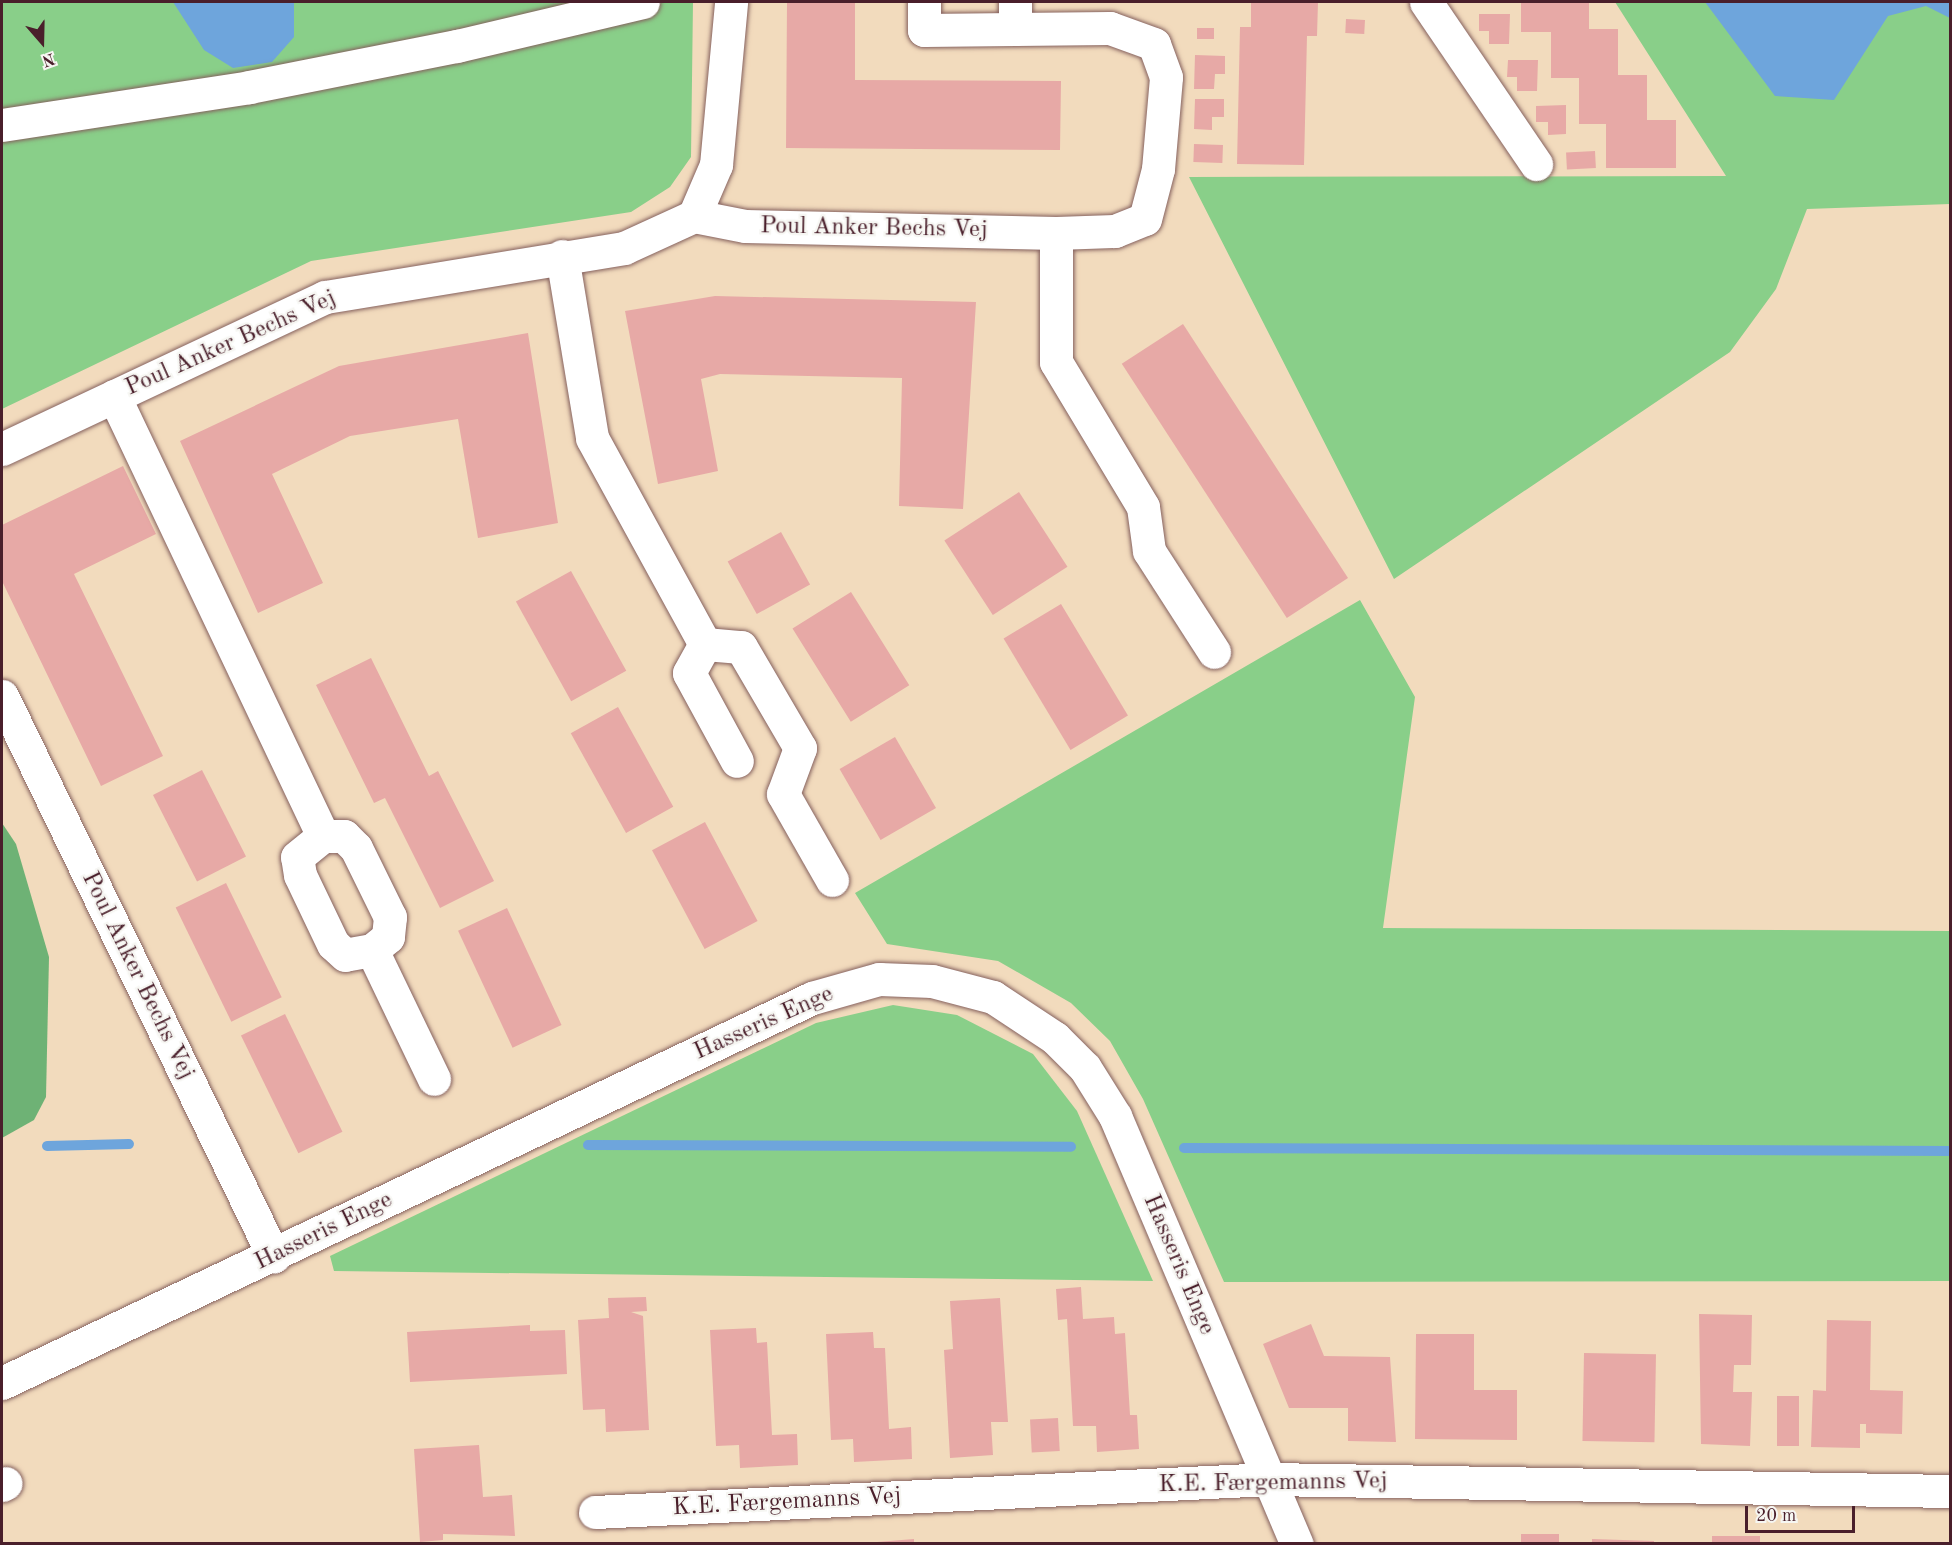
<!DOCTYPE html>
<html>
<head>
<meta charset="utf-8">
<style>
	body { margin:0 }
	#map { position:relative; width:1952px; height:1545px; overflow:hidden; background:#f2dbbd; font-family:"Old Standard TT",serif }
	div>[style] { position:absolute }
	.green>* { inset:0; background:#89cf89 }
	.forest>* { inset:0; background:#6eb275 }
	.water>* { inset:0; background:#6ea5dc }
	.stream>* { height:10px; margin:-5px; padding:0 5px; transform-origin:5px; border-radius:5px; background:#6ea5dc }
	.building>* { inset:0; background:#e7a9a6; transform-origin:0 0 }
	.roads { filter:drop-shadow(0 0 2px #85615e) drop-shadow(0 0 2px #85615e) }
	.minor>* { height:33px; margin:-16.5px; padding:0 16.5px; transform-origin:16.5px; border-radius:16.5px; background:#fff }
	span { translate:-50% -50%; white-space:nowrap; text-align:center; line-height:1.15; -webkit-text-stroke:4.5px #f6f6f2; paint-order:stroke }
	.street-label { font-size:24px; color:#4a1f2b }
	.frame { position:absolute; inset:0; border:3px solid #4a1f2b; pointer-events:none }
	.north { position:absolute; left:12px; top:12px; width:60px; height:60px; -webkit-text-stroke:4px #f6f6f2; paint-order:stroke; rotate:160deg; font-size:16px; font-weight:700; line-height:24px; text-align:center; color:#4a1f2b }
	.north::after { content:''; display:block; margin:auto; width:21px; height:27px; background:#4a1f2b; clip-path:polygon(50% 0,100% 100%,50% 72%,0 100%) }
	.scale { position:absolute; left:1745px; top:1506px; width:110px; height:27px; box-sizing:border-box; border:3px solid #4a1f2b; border-top:0; padding-left:8px; font-size:18px; line-height:21px; white-space:nowrap; color:#4a1f2b; -webkit-text-stroke:4px #f6f6f2; paint-order:stroke }
</style>
</head>
<body>
<div id="map">
	<div class="green">
		<i style="clip-path:polygon(2px 2px,693px 2px,691px 157px,670px 187px,631px 212px,311px 261px,2px 409px)"></i>
		<i style="clip-path:polygon(1615px 2px,1950px 2px,1950px 204px,1807px 209px,1776px 289px,1730px 352px,1394px 579px,1189px 177px,1726px 176px)"></i>
		<i style="clip-path:polygon(1360px 600px,1415px 697px,1383px 928px,1950px 931px,1950px 1281px,1224px 1282px,1143px 1099px,1110px 1041px,1071px 1003px,998px 961px,887px 944px,855px 893px)"></i>
		<i style="clip-path:polygon(893px 1005px,957px 1015px,1033px 1054px,1077px 1111px,1153px 1281px,334px 1271px,330px 1256px,720px 1069px,816px 1023px)"></i>
	</div>
	<div class="forest">
		<i style="clip-path:polygon(2px 823px,16px 844px,49px 957px,46px 1097px,34px 1120px,2px 1138px)"></i>
	</div>
	<div class="water">
		<i style="clip-path:polygon(173px 2px,294px 2px,294px 37px,272px 62px,233px 68px,204px 50px)"></i>
		<i style="clip-path:polygon(1705px 2px,1950px 2px,1950px 18px,1926px 6px,1888px 16px,1834px 100px,1775px 96px)"></i>
	</div>
	<div class="stream">
		<i style="left:588px;top:1145px;width:483px;rotate:0.2deg"></i>
		<i style="left:47px;top:1146px;width:82px;rotate:-1.4deg"></i>
		<i style="left:1184px;top:1148px;width:766px;rotate:0.22deg"></i>
	</div>
	<div class="building">
		<i style="clip-path:polygon(787px 2px,855px 2px,855px 80px,1061px 81px,1060px 150px,786px 148px)"></i>
		<i style="clip-path:polygon(1251px 2px,1318px 2px,1317px 36px,1307px 36px,1304px 165px,1237px 164px,1240px 27px,1251px 27px)"></i>
		<i style="clip-path:polygon(1521px 2px,1589px 2px,1589px 29px,1618px 29px,1618px 75px,1647px 75px,1647px 120px,1676px 120px,1676px 168px,1606px 168px,1606px 124px,1579px 124px,1579px 78px,1551px 78px,1551px 32px,1521px 32px)"></i>
		<i style="clip-path:polygon(1479px 14px,1510px 14px,1509px 44px,1489px 44px,1489px 31px,1479px 31px)"></i>
		<i style="left:1346px;top:19px;width:19px;height:14px;rotate:3deg"></i>
		<i style="left:1197px;top:28px;width:17px;height:11px"></i>
		<i style="clip-path:polygon(1195px 55px,1225px 56px,1225px 74px,1215px 74px,1214px 89px,1194px 89px)"></i>
		<i style="clip-path:polygon(1508px 60px,1538px 60px,1537px 91px,1517px 91px,1517px 77px,1507px 77px)"></i>
		<i style="clip-path:polygon(1195px 99px,1224px 99px,1224px 117px,1212px 117px,1212px 130px,1194px 129px)"></i>
		<i style="clip-path:polygon(1566px 105px,1566px 134px,1548px 135px,1548px 122px,1536px 122px,1536px 106px)"></i>
		<i style="left:1194px;top:144px;width:29px;height:18px;rotate:2deg"></i>
		<i style="left:1595px;top:151px;width:17px;height:29px;rotate:87deg"></i>
		<i style="clip-path:polygon(715px 296px,976px 302px,963px 509px,899px 506px,902px 378px,720px 374px,701px 379px,718px 471px,658px 484px,625px 311px)"></i>
		<i style="left:1183px;top:324px;width:303px;height:73px;rotate:57deg"></i>
		<i style="clip-path:polygon(528px 333px,558px 523px,478px 538px,458px 419px,350px 436px,272px 474px,323px 583px,258px 613px,180px 441px,339px 366px)"></i>
		<i style="clip-path:polygon(123px 466px,156px 534px,74px 574px,163px 756px,101px 786px,2px 581px,2px 525px)"></i>
		<i style="left:1019px;top:492px;width:89px;height:89px;rotate:57deg"></i>
		<i style="left:781px;top:532px;width:60px;height:61px;rotate:61deg"></i>
		<i style="left:571px;top:571px;width:114px;height:63px;rotate:61deg"></i>
		<i style="left:851px;top:592px;width:110px;height:69px;rotate:58deg"></i>
		<i style="left:1061px;top:604px;width:130px;height:67px;rotate:59deg"></i>
		<i style="clip-path:polygon(371px 658px,429px 776px,438px 771px,494px 881px,440px 908px,385px 798px,374px 803px,316px 685px)"></i>
		<i style="left:618px;top:707px;width:114px;height:54px;rotate:61deg"></i>
		<i style="left:895px;top:737px;width:82px;height:64px;rotate:60deg"></i>
		<i style="left:202px;top:770px;width:97px;height:55px;rotate:63deg"></i>
		<i style="left:705px;top:822px;width:112px;height:60px;rotate:62deg"></i>
		<i style="left:226px;top:883px;width:127px;height:56px;rotate:64deg"></i>
		<i style="left:507px;top:908px;width:129px;height:54px;rotate:65deg"></i>
		<i style="left:285px;top:1014px;width:131px;height:49px;rotate:64deg"></i>
		<i style="clip-path:polygon(1081px 1287px,1083px 1319px,1114px 1317px,1115px 1334px,1125px 1333px,1130px 1415px,1137px 1415px,1139px 1449px,1097px 1452px,1096px 1426px,1073px 1426px,1067px 1319px,1058px 1320px,1056px 1289px)"></i>
		<i style="clip-path:polygon(646px 1297px,647px 1311px,631px 1312px,643px 1316px,649px 1430px,606px 1432px,605px 1409px,583px 1410px,578px 1320px,609px 1318px,608px 1298px)"></i>
		<i style="clip-path:polygon(1000px 1298px,1008px 1422px,991px 1422px,993px 1455px,950px 1458px,944px 1350px,953px 1349px,950px 1301px)"></i>
		<i style="clip-path:polygon(1699px 1314px,1752px 1315px,1751px 1365px,1734px 1365px,1733px 1392px,1752px 1392px,1750px 1446px,1701px 1444px)"></i>
		<i style="clip-path:polygon(1827px 1320px,1871px 1321px,1870px 1390px,1903px 1391px,1902px 1434px,1866px 1433px,1866px 1424px,1860px 1424px,1860px 1448px,1811px 1447px,1813px 1390px,1826px 1391px)"></i>
		<i style="clip-path:polygon(1311px 1324px,1324px 1356px,1390px 1357px,1396px 1442px,1348px 1441px,1348px 1408px,1289px 1408px,1263px 1344px)"></i>
		<i style="clip-path:polygon(530px 1325px,530px 1331px,565px 1330px,567px 1374px,410px 1382px,407px 1332px)"></i>
		<i style="clip-path:polygon(756px 1328px,757px 1343px,767px 1342px,772px 1435px,797px 1434px,798px 1465px,740px 1468px,739px 1445px,716px 1446px,710px 1330px)"></i>
		<i style="clip-path:polygon(873px 1332px,874px 1348px,885px 1348px,889px 1429px,911px 1427px,912px 1459px,854px 1462px,853px 1439px,831px 1440px,826px 1334px)"></i>
		<i style="clip-path:polygon(1416px 1334px,1474px 1334px,1474px 1390px,1517px 1390px,1517px 1440px,1415px 1439px)"></i>
		<i style="left:1584px;top:1353px;width:72px;height:88px;rotate:1deg"></i>
		<i style="left:1777px;top:1396px;width:22px;height:50px"></i>
		<i style="left:1058px;top:1418px;width:33px;height:28px;rotate:87deg"></i>
		<i style="clip-path:polygon(479px 1445px,483px 1497px,512px 1495px,515px 1536px,443px 1534px,443px 1540px,420px 1542px,414px 1449px)"></i>
		<i style="left:1521px;top:1534px;width:38px;height:10px"></i>
		<i style="left:1712px;top:1536px;width:48px;height:8px"></i>
		<i style="clip-path:polygon(914px 1539px,914px 1544px,877px 1544px,877px 1542px)"></i>
		<i style="clip-path:polygon(1592px 1539px,1654px 1541px,1654px 1544px,1592px 1544px)"></i>
	</div>
	<div class="roads">
		<div class="minor">
			<i style="left:924px;top:2px;width:28px;rotate:90deg"></i>
			<i style="left:924px;top:30px;width:91px;rotate:-0.6deg"></i>
			<i style="left:1426px;top:2px;width:196px;rotate:55.8deg"></i>
			<i style="left:2px;top:125px;width:250px;rotate:-8.7deg"></i>
			<i style="left:249px;top:87px;width:212px;rotate:-11.2deg"></i>
			<i style="left:457px;top:46px;width:191px;rotate:-13.3deg"></i>
			<i style="left:694px;top:216px;width:56px;rotate:-66.7deg"></i>
			<i style="left:716px;top:165px;width:164px;rotate:-84.7deg"></i>
			<i style="left:1056px;top:233px;width:129px;rotate:90deg"></i>
			<i style="left:1056px;top:362px;width:169px;rotate:59deg"></i>
			<i style="left:1143px;top:507px;width:44px;rotate:82.2deg"></i>
			<i style="left:1149px;top:551px;width:120px;rotate:57.2deg"></i>
			<i style="left:562px;top:256px;width:184px;rotate:80.6deg"></i>
			<i style="left:592px;top:438px;width:235px;rotate:61.3deg"></i>
			<i style="left:705px;top:644px;width:33px;rotate:119deg"></i>
			<i style="left:689px;top:673px;width:100px;rotate:61.4deg"></i>
			<i style="left:114px;top:396px;width:487px;rotate:64.6deg"></i>
			<i style="left:323px;top:836px;width:21px"></i>
			<i style="left:344px;top:836px;width:17px;rotate:45deg"></i>
			<i style="left:356px;top:848px;width:77px;rotate:63.8deg"></i>
			<i style="left:390px;top:917px;width:20px;rotate:96deg"></i>
			<i style="left:388px;top:937px;width:21px;rotate:141deg"></i>
			<i style="left:372px;top:950px;width:27px;rotate:170deg"></i>
			<i style="left:345px;top:955px;width:16px;rotate:-137deg"></i>
			<i style="left:333px;top:944px;width:76px;rotate:-115.6deg"></i>
			<i style="left:300px;top:875px;width:18px;rotate:-99deg"></i>
			<i style="left:297px;top:857px;width:33px;rotate:-39deg"></i>
			<i style="left:2px;top:449px;width:357px;rotate:-25.2deg"></i>
			<i style="left:325px;top:297px;width:303px;rotate:-9.3deg"></i>
			<i style="left:624px;top:248px;width:77px;rotate:-24.6deg"></i>
			<i style="left:694px;top:216px;width:52px;rotate:11.1deg"></i>
			<i style="left:745px;top:226px;width:311px;rotate:1.3deg"></i>
			<i style="left:1056px;top:233px;width:59px;rotate:-1.9deg"></i>
			<i style="left:1115px;top:231px;width:32px;rotate:-22deg"></i>
			<i style="left:1145px;top:219px;width:52px;rotate:-75.4deg"></i>
			<i style="left:1158px;top:169px;width:92px;rotate:-85deg"></i>
			<i style="left:1166px;top:77px;width:35px;rotate:-110deg"></i>
			<i style="left:1154px;top:44px;width:47px;rotate:-160deg"></i>
			<i style="left:1110px;top:28px;width:95px;rotate:179.4deg"></i>
			<i style="left:1015px;top:29px;width:27px;rotate:-90deg"></i>
			<i style="left:705px;top:644px;width:36px;rotate:5deg"></i>
			<i style="left:741px;top:647px;width:117px;rotate:59.7deg"></i>
			<i style="left:800px;top:748px;width:49px;rotate:110.3deg"></i>
			<i style="left:783px;top:794px;width:99px;rotate:60.3deg"></i>
			<i style="left:2px;top:696px;width:623px;rotate:64.13deg"></i>
			<i style="left:372px;top:950px;width:143px;rotate:64.3deg"></i>
			<i style="left:2px;top:1383px;width:897px;rotate:-25.42deg"></i>
			<i style="left:812px;top:998px;width:70px;rotate:-15.8deg"></i>
			<i style="left:879px;top:979px;width:53px;rotate:2.2deg"></i>
			<i style="left:932px;top:981px;width:63px;rotate:14.7deg"></i>
			<i style="left:993px;top:997px;width:74px;rotate:33.5deg"></i>
			<i style="left:1055px;top:1038px;width:42px;rotate:45deg"></i>
			<i style="left:1085px;top:1068px;width:57px;rotate:58deg"></i>
			<i style="left:1115px;top:1116px;width:465px;rotate:67deg"></i>
			<i style="left:2px;top:1485px;width:4px;rotate:-27deg"></i>
			<i style="left:595px;top:1512px;width:676px;rotate:-2.8deg"></i>
			<i style="left:1270px;top:1479px;width:680px;rotate:1.01deg"></i>
		</div>
	</div>
	<div class="street-label">
		<span style="left:874px;top:229px;rotate:1deg">Poul Anker Bechs Vej</span>
		<span style="left:231px;top:344px;rotate:-24deg">Poul Anker Bechs Vej</span>
		<span style="left:137px;top:976px;rotate:64deg">Poul Anker Bechs Vej</span>
		<span style="left:764px;top:1024px;rotate:-24deg">Hasseris Enge</span>
		<span style="left:324px;top:1232px;rotate:-26deg">Hasseris Enge</span>
		<span style="left:1178px;top:1265px;rotate:67deg">Hasseris Enge</span>
		<span style="left:1273px;top:1484px;rotate:-1deg">K.E. Færgemanns Vej</span>
		<span style="left:787px;top:1503px;rotate:-3deg">K.E. Færgemanns Vej</span>
	</div>
	<div class="frame"></div>
	<div class="north">N</div>
	<div class="scale">20 m</div>
</div>
</body>
</html>
